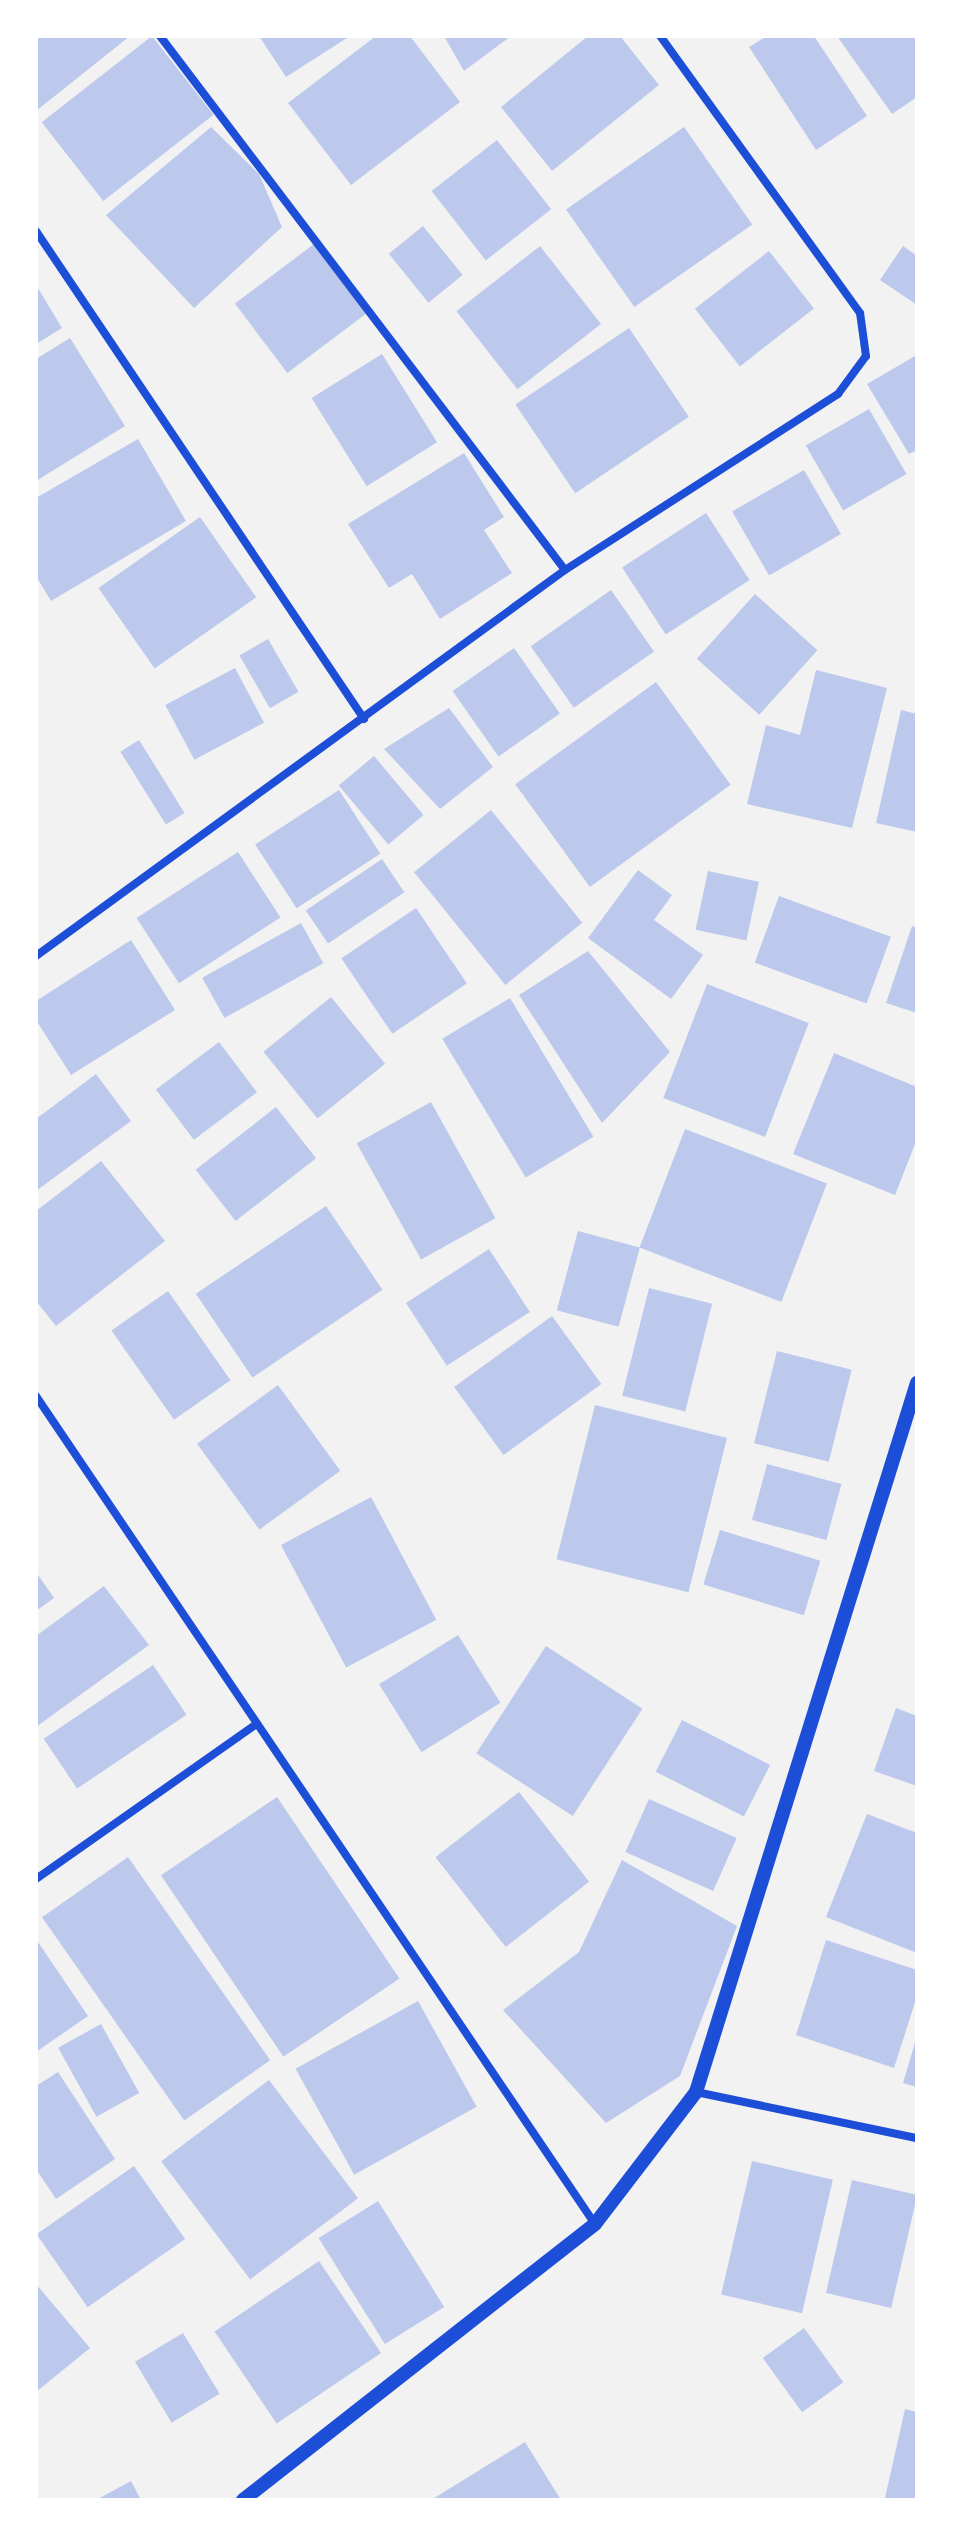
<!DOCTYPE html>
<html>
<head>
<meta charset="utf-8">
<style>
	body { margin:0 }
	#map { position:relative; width:953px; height:2536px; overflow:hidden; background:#f2f2f2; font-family:"Open Sans",sans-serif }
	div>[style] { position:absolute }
	.building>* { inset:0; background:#bdc9ec; transform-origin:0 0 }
	.minor>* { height:8px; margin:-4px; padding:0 4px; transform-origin:4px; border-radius:4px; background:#1d4ed8 }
	.tertiary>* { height:14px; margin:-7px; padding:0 7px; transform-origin:7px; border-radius:7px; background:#1d4ed8 }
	span { translate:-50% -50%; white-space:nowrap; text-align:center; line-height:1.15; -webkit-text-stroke:6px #fff; paint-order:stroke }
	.frame { position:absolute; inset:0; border:38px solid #fff; pointer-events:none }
</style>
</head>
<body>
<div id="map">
	<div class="building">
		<i style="clip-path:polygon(36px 36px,130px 36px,36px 111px)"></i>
		<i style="left:152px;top:36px;width:100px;height:140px;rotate:52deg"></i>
		<i style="clip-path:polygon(259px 36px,350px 36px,286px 77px)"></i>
		<i style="clip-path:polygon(376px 36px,410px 36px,460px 102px,351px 185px,288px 103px)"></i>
		<i style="clip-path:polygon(444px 36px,511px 36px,464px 71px)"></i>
		<i style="clip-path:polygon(588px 36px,620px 36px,659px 85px,552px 171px,501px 107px)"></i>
		<i style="clip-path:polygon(767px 36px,814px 36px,867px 116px,816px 150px,749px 47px)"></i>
		<i style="clip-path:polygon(837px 36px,917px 36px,917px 97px,892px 114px)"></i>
		<i style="clip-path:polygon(211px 127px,259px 174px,282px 227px,194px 308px,106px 215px)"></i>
		<i style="left:684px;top:127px;width:119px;height:144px;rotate:55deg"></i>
		<i style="left:497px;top:140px;width:88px;height:83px;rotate:52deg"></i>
		<i style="left:423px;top:226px;width:63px;height:44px;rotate:51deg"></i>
		<i style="left:314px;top:244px;width:87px;height:99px;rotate:53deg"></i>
		<i style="left:540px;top:246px;width:99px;height:106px;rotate:52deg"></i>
		<i style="clip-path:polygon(903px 246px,917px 256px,917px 305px,880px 280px)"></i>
		<i style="left:769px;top:251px;width:73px;height:94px;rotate:52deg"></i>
		<i style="clip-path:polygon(36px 285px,62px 328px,36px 344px)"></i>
		<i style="left:629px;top:328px;width:107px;height:137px;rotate:56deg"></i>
		<i style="clip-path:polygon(70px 338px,125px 426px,36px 481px,36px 359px)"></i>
		<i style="left:382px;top:354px;width:104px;height:83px;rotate:58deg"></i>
		<i style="clip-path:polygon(915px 356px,917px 450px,909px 454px,867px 384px)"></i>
		<i style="left:869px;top:409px;width:75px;height:73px;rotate:60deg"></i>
		<i style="clip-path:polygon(138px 439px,186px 521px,51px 601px,36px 576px,36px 498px)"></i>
		<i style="clip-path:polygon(464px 453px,504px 517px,484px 530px,512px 573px,440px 619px,412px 574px,389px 588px,348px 524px)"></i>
		<i style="left:804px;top:470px;width:74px;height:83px;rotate:60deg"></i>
		<i style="left:706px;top:513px;width:80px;height:100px;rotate:57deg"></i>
		<i style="left:200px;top:517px;width:98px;height:124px;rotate:55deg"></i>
		<i style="left:611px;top:590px;width:75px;height:98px;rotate:55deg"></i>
		<i style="left:755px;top:594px;width:84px;height:87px;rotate:42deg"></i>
		<i style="left:268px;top:639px;width:61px;height:33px;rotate:60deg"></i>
		<i style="left:514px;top:648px;width:80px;height:75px;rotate:55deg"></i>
		<i style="left:235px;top:668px;width:62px;height:79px;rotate:62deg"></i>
		<i style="clip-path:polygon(816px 670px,887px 688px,852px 828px,747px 804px,766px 725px,800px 735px)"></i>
		<i style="left:656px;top:682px;width:127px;height:174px;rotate:54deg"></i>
		<i style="clip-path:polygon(449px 708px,493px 767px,440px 809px,384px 749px)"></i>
		<i style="clip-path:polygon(901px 710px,917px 714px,917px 832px,876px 823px)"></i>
		<i style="left:139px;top:740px;width:86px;height:22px;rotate:58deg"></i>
		<i style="left:374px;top:756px;width:77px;height:46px;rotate:50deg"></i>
		<i style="left:339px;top:790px;width:76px;height:100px;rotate:57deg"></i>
		<i style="left:491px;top:810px;width:145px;height:99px;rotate:51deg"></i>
		<i style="left:238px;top:852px;width:78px;height:121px;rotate:57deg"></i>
		<i style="left:382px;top:859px;width:40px;height:92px;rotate:56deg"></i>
		<i style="clip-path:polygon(638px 870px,672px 895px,654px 920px,703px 955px,671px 999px,588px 938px)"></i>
		<i style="left:708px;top:871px;width:52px;height:60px;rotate:12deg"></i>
		<i style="left:779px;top:896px;width:119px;height:71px;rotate:20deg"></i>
		<i style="left:416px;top:908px;width:91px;height:90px;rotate:56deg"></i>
		<i style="left:301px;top:923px;width:46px;height:113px;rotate:61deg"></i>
		<i style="clip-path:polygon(912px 926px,917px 928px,917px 1013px,886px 1003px)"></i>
		<i style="clip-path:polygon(131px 940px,175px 1010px,71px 1075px,36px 1020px,36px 1001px)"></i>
		<i style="clip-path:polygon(588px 951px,670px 1052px,602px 1123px,519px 995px)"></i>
		<i style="left:707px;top:984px;width:109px;height:122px;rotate:21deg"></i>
		<i style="left:331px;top:997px;width:86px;height:87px;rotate:51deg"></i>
		<i style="left:510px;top:998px;width:162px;height:79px;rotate:59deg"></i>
		<i style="left:219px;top:1042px;width:63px;height:79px;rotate:53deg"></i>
		<i style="clip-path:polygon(834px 1053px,917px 1087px,917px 1139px,895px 1195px,793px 1154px)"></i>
		<i style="clip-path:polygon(96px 1074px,131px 1121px,36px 1191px,36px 1119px)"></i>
		<i style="left:431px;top:1102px;width:133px;height:85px;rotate:61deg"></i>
		<i style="left:276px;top:1107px;width:65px;height:102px;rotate:52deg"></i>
		<i style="left:685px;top:1129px;width:152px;height:127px;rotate:21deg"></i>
		<i style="clip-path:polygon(101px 1161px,165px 1241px,56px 1326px,36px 1301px,36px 1211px)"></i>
		<i style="left:326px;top:1206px;width:101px;height:157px;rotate:56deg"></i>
		<i style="left:578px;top:1231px;width:64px;height:82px;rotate:15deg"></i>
		<i style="left:489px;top:1249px;width:75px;height:99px;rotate:57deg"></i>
		<i style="left:649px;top:1288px;width:65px;height:111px;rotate:14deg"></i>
		<i style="left:168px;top:1291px;width:109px;height:69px;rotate:55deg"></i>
		<i style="left:552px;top:1316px;width:84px;height:121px;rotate:54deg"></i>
		<i style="left:777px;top:1351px;width:77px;height:95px;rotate:14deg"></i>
		<i style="left:278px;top:1385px;width:106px;height:100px;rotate:54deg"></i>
		<i style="left:595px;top:1405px;width:136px;height:159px;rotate:14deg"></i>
		<i style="left:767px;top:1464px;width:77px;height:58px;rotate:15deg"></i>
		<i style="left:371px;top:1497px;width:139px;height:102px;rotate:62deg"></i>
		<i style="left:720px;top:1530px;width:105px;height:57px;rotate:17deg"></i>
		<i style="clip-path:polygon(36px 1572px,54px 1598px,36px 1611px)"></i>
		<i style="clip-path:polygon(104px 1586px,149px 1645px,36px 1727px,36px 1636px)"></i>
		<i style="left:458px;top:1635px;width:80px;height:93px;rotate:58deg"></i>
		<i style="left:546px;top:1646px;width:115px;height:128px;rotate:33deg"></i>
		<i style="left:153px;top:1665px;width:60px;height:132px;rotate:56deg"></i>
		<i style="clip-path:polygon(896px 1708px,917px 1716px,917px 1786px,874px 1771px)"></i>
		<i style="left:682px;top:1720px;width:99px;height:58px;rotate:27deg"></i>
		<i style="left:519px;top:1792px;width:114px;height:106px;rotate:52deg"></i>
		<i style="left:277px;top:1797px;width:219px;height:140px;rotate:56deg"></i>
		<i style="left:649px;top:1799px;width:96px;height:58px;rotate:24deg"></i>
		<i style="clip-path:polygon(867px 1814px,917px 1833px,917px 1953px,826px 1917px)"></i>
		<i style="left:128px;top:1857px;width:248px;height:105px;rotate:55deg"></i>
		<i style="clip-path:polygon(622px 1860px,737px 1926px,680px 2076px,606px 2123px,503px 2010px,579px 1952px)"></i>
		<i style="clip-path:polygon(36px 1939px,88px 2016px,36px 2052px)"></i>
		<i style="clip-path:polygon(826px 1940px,917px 1970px,917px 1996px,894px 2068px,796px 2035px)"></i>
		<i style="left:418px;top:2001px;width:121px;height:140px;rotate:61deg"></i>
		<i style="left:101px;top:2024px;width:79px;height:49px;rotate:61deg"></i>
		<i style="clip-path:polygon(917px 2036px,917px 2087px,903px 2083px)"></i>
		<i style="clip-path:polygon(58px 2072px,115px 2159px,56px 2199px,36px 2169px,36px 2086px)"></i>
		<i style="left:269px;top:2080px;width:148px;height:135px;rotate:53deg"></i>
		<i style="left:752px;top:2161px;width:83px;height:137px;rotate:13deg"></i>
		<i style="left:134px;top:2166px;width:89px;height:119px;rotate:55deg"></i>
		<i style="left:852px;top:2180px;width:67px;height:116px;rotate:13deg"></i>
		<i style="left:378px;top:2201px;width:125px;height:70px;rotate:58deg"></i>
		<i style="left:319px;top:2261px;width:111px;height:126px;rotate:56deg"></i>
		<i style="clip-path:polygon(36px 2284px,90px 2348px,36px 2392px)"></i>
		<i style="left:804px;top:2328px;width:67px;height:51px;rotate:54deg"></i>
		<i style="left:183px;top:2333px;width:71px;height:56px;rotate:59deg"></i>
		<i style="clip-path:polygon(905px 2409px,917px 2412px,917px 2500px,885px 2498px)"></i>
		<i style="clip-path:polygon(525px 2442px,561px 2500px,431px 2500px)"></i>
		<i style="clip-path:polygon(131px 2481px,141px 2500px,96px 2500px)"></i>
	</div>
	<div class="minor">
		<i style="left:160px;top:36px;width:670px;rotate:52.82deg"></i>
		<i style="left:36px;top:231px;width:588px;rotate:56.09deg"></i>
		<i style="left:36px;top:956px;width:655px;rotate:-36.12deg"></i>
		<i style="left:565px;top:570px;width:325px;rotate:-32.8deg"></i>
		<i style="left:838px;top:394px;width:47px;rotate:-53.6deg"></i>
		<i style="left:866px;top:356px;width:43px;rotate:-97.9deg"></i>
		<i style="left:860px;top:313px;width:342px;rotate:-125.8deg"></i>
		<i style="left:36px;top:1396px;width:999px;rotate:55.98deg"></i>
		<i style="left:36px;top:1879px;width:266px;rotate:-35.1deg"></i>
		<i style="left:696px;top:2092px;width:226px;rotate:11.8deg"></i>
	</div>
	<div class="tertiary">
		<i style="left:243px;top:2500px;width:447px;rotate:-38.1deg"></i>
		<i style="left:595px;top:2224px;width:166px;rotate:-52.6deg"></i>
		<i style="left:696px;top:2092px;width:743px;rotate:-72.69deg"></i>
	</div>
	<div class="frame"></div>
</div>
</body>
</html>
